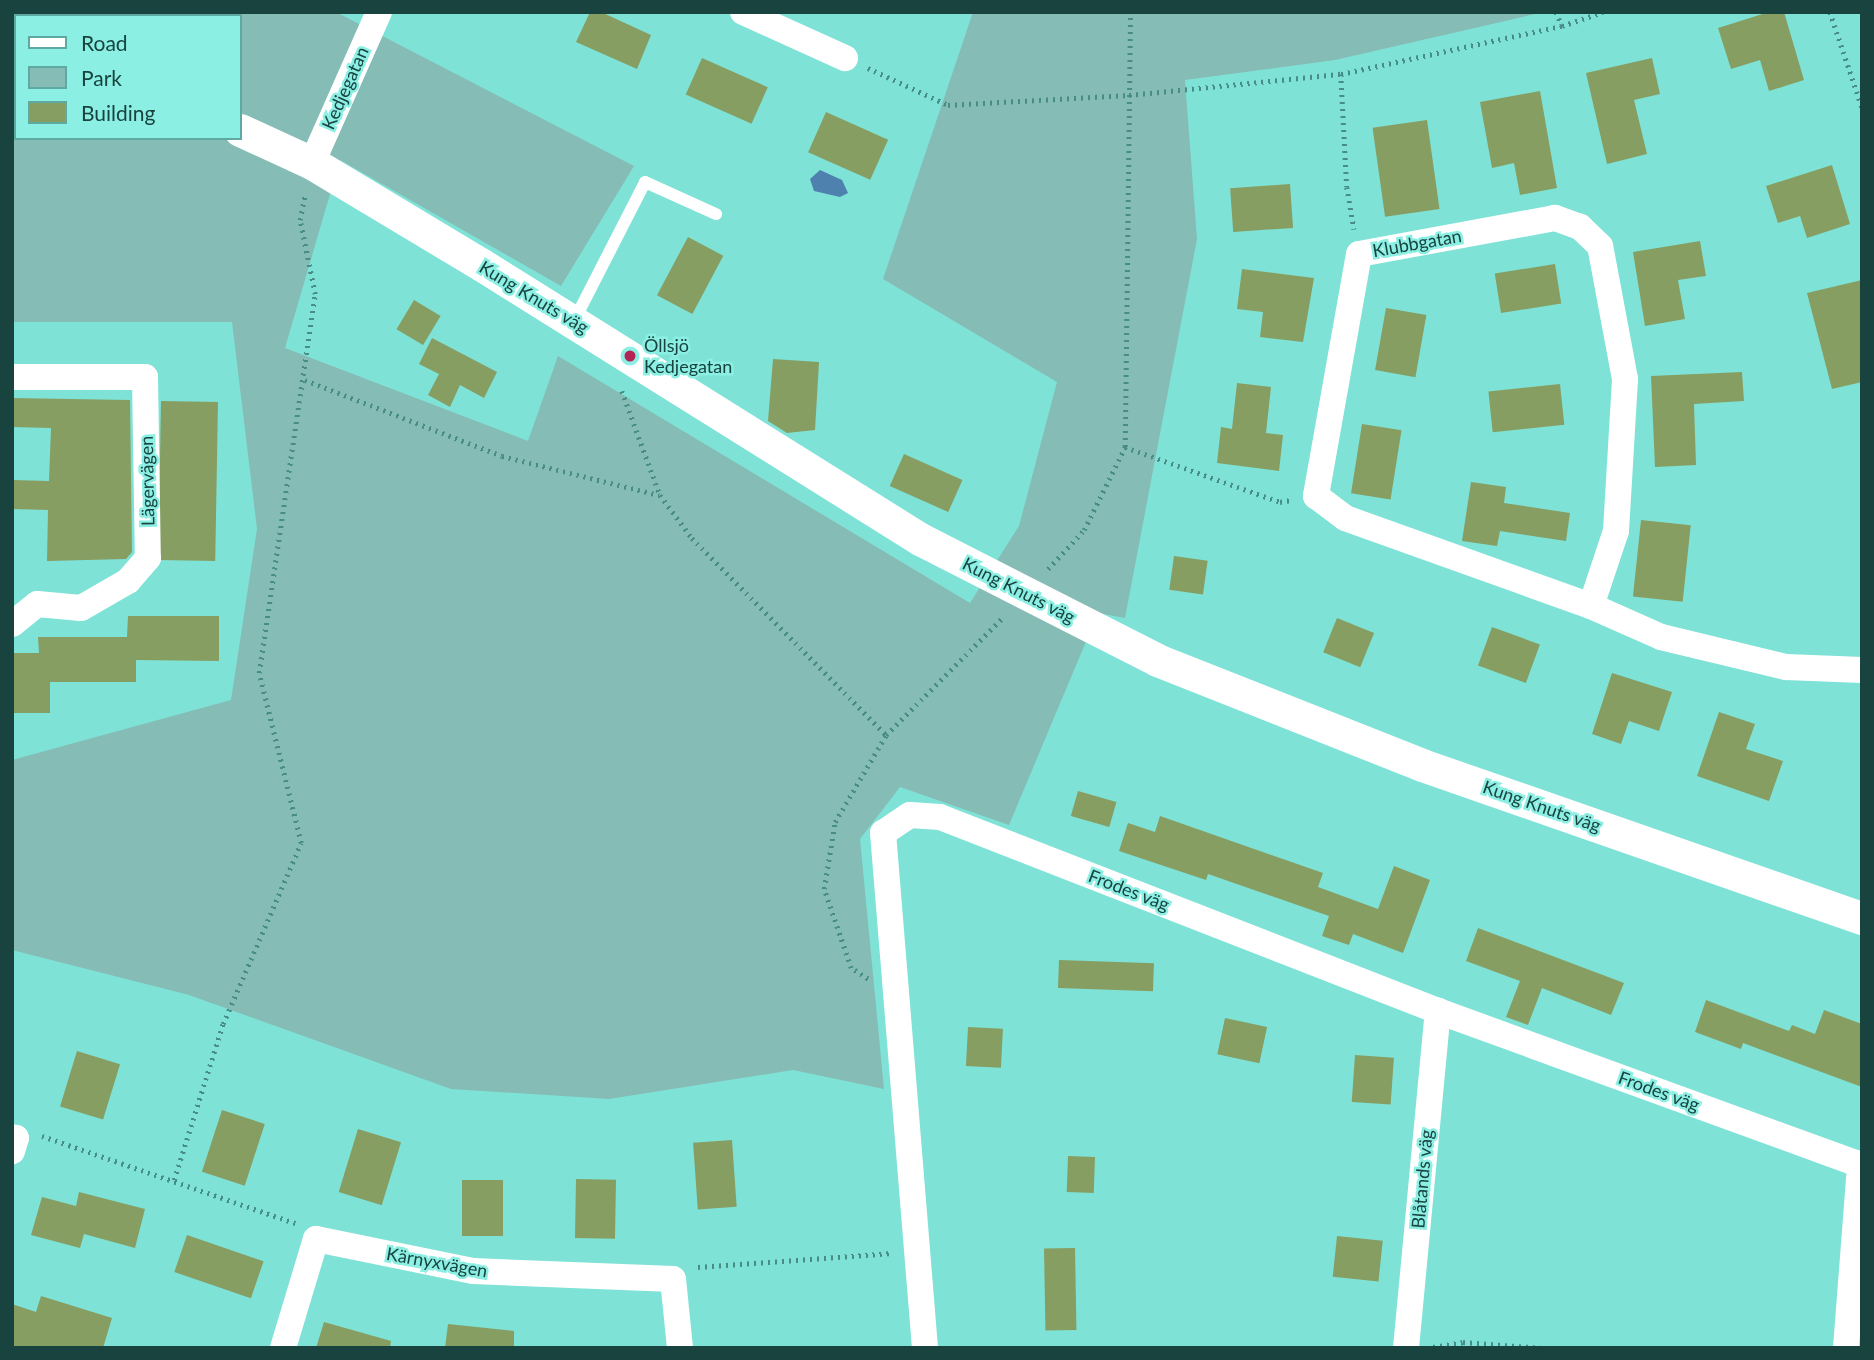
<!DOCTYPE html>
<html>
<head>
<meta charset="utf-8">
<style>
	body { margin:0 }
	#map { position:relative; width:1874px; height:1360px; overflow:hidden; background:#7fe2d7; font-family:Lato,sans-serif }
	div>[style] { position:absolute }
	.green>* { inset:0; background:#85bcb5 }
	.water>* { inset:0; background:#4e81ad }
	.building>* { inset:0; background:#869e62; transform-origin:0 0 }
	.path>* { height:4.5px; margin-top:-2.25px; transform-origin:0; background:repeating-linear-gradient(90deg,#478c85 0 2px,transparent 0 7px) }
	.service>* { height:12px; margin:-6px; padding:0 6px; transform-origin:6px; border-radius:6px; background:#fff }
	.minor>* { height:26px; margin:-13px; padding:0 13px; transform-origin:13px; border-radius:13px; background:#fff }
	.tertiary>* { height:33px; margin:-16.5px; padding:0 16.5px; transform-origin:16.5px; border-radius:16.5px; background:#fff }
	.dots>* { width:19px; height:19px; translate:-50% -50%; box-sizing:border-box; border:4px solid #8cefe4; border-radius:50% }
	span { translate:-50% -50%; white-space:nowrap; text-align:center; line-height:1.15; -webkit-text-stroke:5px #8cefe4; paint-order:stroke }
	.street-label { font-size:18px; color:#18433f }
	.poi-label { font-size:18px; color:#18433f }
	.left { translate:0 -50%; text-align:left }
	.frame { position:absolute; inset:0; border:14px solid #18433f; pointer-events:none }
	.legend { position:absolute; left:14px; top:14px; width:228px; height:126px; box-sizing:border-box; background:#8cefe4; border:2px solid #5eaaa2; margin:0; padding:9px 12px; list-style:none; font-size:21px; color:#18433f }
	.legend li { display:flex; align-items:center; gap:14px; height:35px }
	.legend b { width:35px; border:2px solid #5eaaa2 }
</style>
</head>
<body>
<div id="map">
	<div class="green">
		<i style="clip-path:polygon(evenodd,12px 12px,336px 12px,634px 166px,561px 286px,340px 160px,285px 348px,528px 441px,558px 356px,970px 603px,1019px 526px,1057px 382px,883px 279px,973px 12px,1544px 12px,1335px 60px,1185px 80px,1197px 239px,1125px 618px,1098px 613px,1009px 825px,900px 787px,860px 839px,884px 1089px,793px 1070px,609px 1099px,451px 1089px,189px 995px,12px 950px,12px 760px,231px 700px,257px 529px,232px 322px,12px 322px,12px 12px,16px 16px,240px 16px,240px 138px,16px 138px,16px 16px)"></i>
	</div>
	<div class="water">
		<i style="clip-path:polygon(820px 170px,842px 180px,848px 193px,840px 197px,814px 191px,810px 179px)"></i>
	</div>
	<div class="building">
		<i style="clip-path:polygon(590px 12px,601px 12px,651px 35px,637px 69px,576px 42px)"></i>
		<i style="clip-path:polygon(1769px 12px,1784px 12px,1804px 80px,1769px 91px,1760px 60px,1731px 69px,1718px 28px)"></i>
		<i style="left:702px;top:58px;width:72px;height:40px;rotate:24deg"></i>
		<i style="clip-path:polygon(1652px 58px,1660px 94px,1634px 100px,1647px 154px,1607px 164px,1586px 73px)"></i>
		<i style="clip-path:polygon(1540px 91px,1557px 188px,1520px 195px,1514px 163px,1492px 168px,1480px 102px)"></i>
		<i style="left:826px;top:112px;width:68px;height:44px;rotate:24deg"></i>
		<i style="left:1427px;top:120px;width:90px;height:55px;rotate:82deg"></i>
		<i style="clip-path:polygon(1832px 165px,1850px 224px,1807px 238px,1800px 216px,1778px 223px,1766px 186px)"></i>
		<i style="left:1290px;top:184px;width:44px;height:60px;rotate:86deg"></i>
		<i style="left:688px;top:237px;width:40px;height:66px;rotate:28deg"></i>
		<i style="clip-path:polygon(1700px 241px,1706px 276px,1678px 280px,1685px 319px,1645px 326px,1633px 252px)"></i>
		<i style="left:1555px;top:264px;width:40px;height:61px;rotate:81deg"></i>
		<i style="clip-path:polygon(1242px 269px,1314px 278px,1303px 342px,1260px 337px,1263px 312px,1237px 309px)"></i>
		<i style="clip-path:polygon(1862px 280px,1862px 382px,1832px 389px,1807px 293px)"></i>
		<i style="left:414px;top:300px;width:31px;height:34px;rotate:31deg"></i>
		<i style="left:1386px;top:308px;width:41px;height:63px;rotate:10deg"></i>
		<i style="clip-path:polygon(432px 338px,497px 372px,484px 398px,460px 385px,450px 407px,428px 395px,439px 374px,419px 364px)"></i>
		<i style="clip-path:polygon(773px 359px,819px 362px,815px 430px,787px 433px,768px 421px)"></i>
		<i style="clip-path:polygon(1742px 372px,1744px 401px,1694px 404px,1696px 465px,1655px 467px,1651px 376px)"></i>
		<i style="clip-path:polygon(1237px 383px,1271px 387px,1266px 433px,1283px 435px,1279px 471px,1217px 463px,1221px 427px,1232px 429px)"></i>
		<i style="left:1560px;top:384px;width:41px;height:72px;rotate:84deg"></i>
		<i style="clip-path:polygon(12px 398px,130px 400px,132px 552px,126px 559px,47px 561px,48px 510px,12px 509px,12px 480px,49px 481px,51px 428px,12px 427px)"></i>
		<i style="left:161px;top:401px;width:57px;height:159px;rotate:1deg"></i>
		<i style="left:1362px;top:424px;width:40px;height:70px;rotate:9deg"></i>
		<i style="left:904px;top:454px;width:64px;height:35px;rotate:24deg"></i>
		<i style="clip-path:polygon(1471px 482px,1506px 487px,1504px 503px,1570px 513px,1566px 541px,1500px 531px,1497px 546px,1462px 541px)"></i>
		<i style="left:1641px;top:520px;width:50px;height:77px;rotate:6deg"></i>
		<i style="left:1174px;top:556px;width:34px;height:34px;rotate:8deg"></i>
		<i style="clip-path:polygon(128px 616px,219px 616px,219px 661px,136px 660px,136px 682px,50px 682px,50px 713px,12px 713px,12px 653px,39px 653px,38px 637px,127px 637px)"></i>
		<i style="left:1337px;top:618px;width:40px;height:37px;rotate:22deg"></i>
		<i style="left:1492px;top:627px;width:51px;height:41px;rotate:20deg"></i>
		<i style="clip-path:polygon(1612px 673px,1672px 692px,1659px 731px,1629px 721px,1621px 744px,1592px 734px)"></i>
		<i style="clip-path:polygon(1719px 712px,1755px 724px,1746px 749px,1783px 761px,1769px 801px,1697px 776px)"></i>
		<i style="left:1078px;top:791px;width:40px;height:26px;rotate:16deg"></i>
		<i style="clip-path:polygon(1160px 816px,1323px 873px,1318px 887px,1378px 909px,1394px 866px,1430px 880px,1403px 953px,1353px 934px,1349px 945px,1322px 936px,1329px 916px,1208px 874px,1206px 880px,1119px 851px,1128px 823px,1155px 832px)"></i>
		<i style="clip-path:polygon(1478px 928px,1624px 983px,1611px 1015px,1542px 988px,1528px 1025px,1506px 1017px,1520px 981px,1466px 961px)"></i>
		<i style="left:1059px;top:960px;width:95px;height:28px;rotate:2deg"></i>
		<i style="clip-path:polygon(1706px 1000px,1789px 1031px,1792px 1025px,1815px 1034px,1824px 1010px,1862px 1024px,1862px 1087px,1743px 1043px,1741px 1049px,1695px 1032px)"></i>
		<i style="left:1225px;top:1018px;width:43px;height:37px;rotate:12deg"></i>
		<i style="left:968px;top:1027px;width:35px;height:39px;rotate:3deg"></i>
		<i style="left:77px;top:1051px;width:45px;height:58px;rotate:17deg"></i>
		<i style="left:1355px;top:1055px;width:39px;height:47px;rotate:4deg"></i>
		<i style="left:222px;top:1110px;width:45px;height:65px;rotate:18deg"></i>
		<i style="left:358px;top:1129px;width:45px;height:66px;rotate:17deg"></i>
		<i style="left:732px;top:1140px;width:67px;height:39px;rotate:86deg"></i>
		<i style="left:1068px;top:1156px;width:27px;height:36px;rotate:2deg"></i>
		<i style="left:576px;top:1179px;width:40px;height:59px;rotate:1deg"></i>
		<i style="left:462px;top:1180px;width:41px;height:56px"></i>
		<i style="clip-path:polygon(79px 1192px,145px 1209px,135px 1248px,84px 1234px,80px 1248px,31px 1235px,42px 1197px,76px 1206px)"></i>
		<i style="left:187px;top:1235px;width:81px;height:39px;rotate:19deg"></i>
		<i style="left:1337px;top:1236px;width:46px;height:41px;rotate:6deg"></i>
		<i style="left:1075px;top:1248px;width:82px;height:31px;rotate:89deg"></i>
		<i style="clip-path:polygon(41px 1296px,112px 1318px,103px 1348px,12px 1348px,12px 1304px,36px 1312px)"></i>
		<i style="clip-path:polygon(324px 1322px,391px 1341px,390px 1348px,316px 1348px)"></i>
		<i style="clip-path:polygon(448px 1324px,514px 1331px,514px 1348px,445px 1348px)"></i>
	</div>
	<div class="path">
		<i style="left:1556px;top:12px;width:15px;rotate:67deg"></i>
		<i style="left:1830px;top:12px;width:100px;rotate:71.4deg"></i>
		<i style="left:868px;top:68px;width:88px;rotate:24.8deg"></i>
		<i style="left:948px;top:105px;width:181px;rotate:-3.2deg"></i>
		<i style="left:1129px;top:95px;width:213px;rotate:-5.7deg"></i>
		<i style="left:1341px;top:74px;width:226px;rotate:-12.3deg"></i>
		<i style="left:1562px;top:26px;width:43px;rotate:-18.9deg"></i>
		<i style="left:1341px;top:74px;width:113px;rotate:87deg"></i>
		<i style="left:1347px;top:187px;width:43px;rotate:80.5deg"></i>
		<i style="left:305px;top:380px;width:211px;rotate:21.1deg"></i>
		<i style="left:502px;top:456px;width:162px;rotate:14deg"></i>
		<i style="left:622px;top:391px;width:111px;rotate:69.9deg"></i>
		<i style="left:660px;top:495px;width:54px;rotate:53.3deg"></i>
		<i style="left:692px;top:538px;width:276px;rotate:45.4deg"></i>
		<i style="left:1125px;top:447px;width:164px;rotate:19.5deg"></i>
		<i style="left:1280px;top:502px;width:11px;rotate:-10deg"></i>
		<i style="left:1048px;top:569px;width:53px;rotate:-47.3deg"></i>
		<i style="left:1084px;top:530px;width:93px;rotate:-63.7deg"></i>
		<i style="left:1125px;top:447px;width:435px;rotate:-89.3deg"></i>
		<i style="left:868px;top:979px;width:20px;rotate:-147deg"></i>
		<i style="left:851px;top:968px;width:83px;rotate:-108.9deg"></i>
		<i style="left:824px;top:889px;width:68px;rotate:-80.7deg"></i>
		<i style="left:835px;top:822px;width:101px;rotate:-59.6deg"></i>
		<i style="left:886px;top:735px;width:168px;rotate:-45.2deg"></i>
		<i style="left:42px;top:1136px;width:268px;rotate:19deg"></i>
		<i style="left:174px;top:1180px;width:164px;rotate:-72.6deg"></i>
		<i style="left:223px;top:1024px;width:197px;rotate:-66.7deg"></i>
		<i style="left:301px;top:843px;width:175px;rotate:-103.9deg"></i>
		<i style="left:259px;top:673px;width:383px;rotate:-81.6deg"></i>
		<i style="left:315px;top:294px;width:76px;rotate:-101.5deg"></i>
		<i style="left:300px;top:220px;width:25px;rotate:-79deg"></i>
		<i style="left:698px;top:1267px;width:195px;rotate:-4.1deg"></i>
		<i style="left:1433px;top:1347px;width:30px;rotate:-9deg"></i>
		<i style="left:1463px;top:1342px;width:80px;rotate:4.3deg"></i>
		<i style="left:1785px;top:1348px;width:22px"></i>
	</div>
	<div class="service">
		<i style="left:574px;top:321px;width:156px;rotate:-62.9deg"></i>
		<i style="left:645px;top:182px;width:78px;rotate:24.3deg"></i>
	</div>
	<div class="minor">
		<i style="left:743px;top:12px;width:112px;rotate:24.3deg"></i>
		<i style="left:312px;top:163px;width:165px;rotate:-66.1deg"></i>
		<i style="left:12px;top:377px;width:133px"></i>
		<i style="left:145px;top:377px;width:181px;rotate:89.1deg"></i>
		<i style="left:148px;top:558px;width:30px;rotate:131deg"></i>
		<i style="left:128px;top:581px;width:54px;rotate:150.1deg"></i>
		<i style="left:81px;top:608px;width:44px;rotate:-174.8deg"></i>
		<i style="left:37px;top:604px;width:32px;rotate:141deg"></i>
		<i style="left:1591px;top:606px;width:79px;rotate:-71.6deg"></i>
		<i style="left:1616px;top:531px;width:152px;rotate:-86.6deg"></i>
		<i style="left:1625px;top:379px;width:135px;rotate:-100.6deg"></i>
		<i style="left:1600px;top:246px;width:28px;rotate:-136deg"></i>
		<i style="left:1580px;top:227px;width:27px;rotate:-160deg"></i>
		<i style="left:1555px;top:218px;width:199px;rotate:169.6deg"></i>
		<i style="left:1359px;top:254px;width:246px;rotate:100.1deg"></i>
		<i style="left:1316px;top:496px;width:36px;rotate:37deg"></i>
		<i style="left:1345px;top:518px;width:261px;rotate:19.7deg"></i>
		<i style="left:1591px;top:606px;width:77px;rotate:23.9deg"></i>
		<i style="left:1661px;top:637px;width:129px;rotate:13.5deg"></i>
		<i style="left:1786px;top:667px;width:76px;rotate:2.3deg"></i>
		<i style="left:12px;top:1137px;width:4px;rotate:14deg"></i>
		<i style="left:16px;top:1138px;width:14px;rotate:107deg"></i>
		<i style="left:283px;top:1348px;width:114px;rotate:-73.2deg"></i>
		<i style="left:316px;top:1239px;width:160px;rotate:11.5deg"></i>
		<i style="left:473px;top:1271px;width:200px;rotate:2.3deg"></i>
		<i style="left:673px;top:1279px;width:69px;rotate:84.2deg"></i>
		<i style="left:925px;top:1348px;width:517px;rotate:-94.66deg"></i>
		<i style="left:883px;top:833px;width:32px;rotate:-34deg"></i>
		<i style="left:910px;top:815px;width:30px;rotate:4deg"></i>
		<i style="left:940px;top:817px;width:534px;rotate:21.28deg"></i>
		<i style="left:1438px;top:1011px;width:451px;rotate:20deg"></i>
		<i style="left:1406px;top:1348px;width:339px;rotate:-84.6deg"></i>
		<i style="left:1846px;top:1348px;width:185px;rotate:-85.6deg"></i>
	</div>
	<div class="tertiary">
		<i style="left:12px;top:23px;width:4px;rotate:14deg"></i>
		<i style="left:240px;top:130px;width:79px;rotate:24.6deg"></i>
		<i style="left:312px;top:163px;width:198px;rotate:31deg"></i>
		<i style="left:482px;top:265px;width:517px;rotate:32.03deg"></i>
		<i style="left:920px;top:539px;width:266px;rotate:27deg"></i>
		<i style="left:1157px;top:660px;width:285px;rotate:21.6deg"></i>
		<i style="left:1422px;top:765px;width:466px;rotate:19.2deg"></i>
	</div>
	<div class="dots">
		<i style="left:630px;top:356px;background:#b32455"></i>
	</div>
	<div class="street-label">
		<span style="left:345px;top:88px;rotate:-66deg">Kedjegatan</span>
		<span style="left:1417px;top:243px;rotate:-10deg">Klubbgatan</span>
		<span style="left:534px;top:297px;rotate:31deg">Kung Knuts väg</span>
		<span style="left:147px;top:481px;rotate:-91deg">Lägervägen</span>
		<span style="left:1019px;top:590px;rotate:27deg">Kung Knuts väg</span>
		<span style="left:1542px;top:806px;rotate:19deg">Kung Knuts väg</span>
		<span style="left:1129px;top:890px;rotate:21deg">Frodes väg</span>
		<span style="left:1659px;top:1091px;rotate:20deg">Frodes väg</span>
		<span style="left:1422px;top:1179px;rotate:-85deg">Blåtands väg</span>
		<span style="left:437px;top:1262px;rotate:10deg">Kärnyxvägen</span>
	</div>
	<div class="poi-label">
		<span class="left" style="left:644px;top:356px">Öllsjö<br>Kedjegatan</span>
	</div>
	<div class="frame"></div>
	<ul class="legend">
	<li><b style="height:9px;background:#fff"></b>Road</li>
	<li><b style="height:19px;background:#85bcb5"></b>Park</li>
	<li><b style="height:19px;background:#869e62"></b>Building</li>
	</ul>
</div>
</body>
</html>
